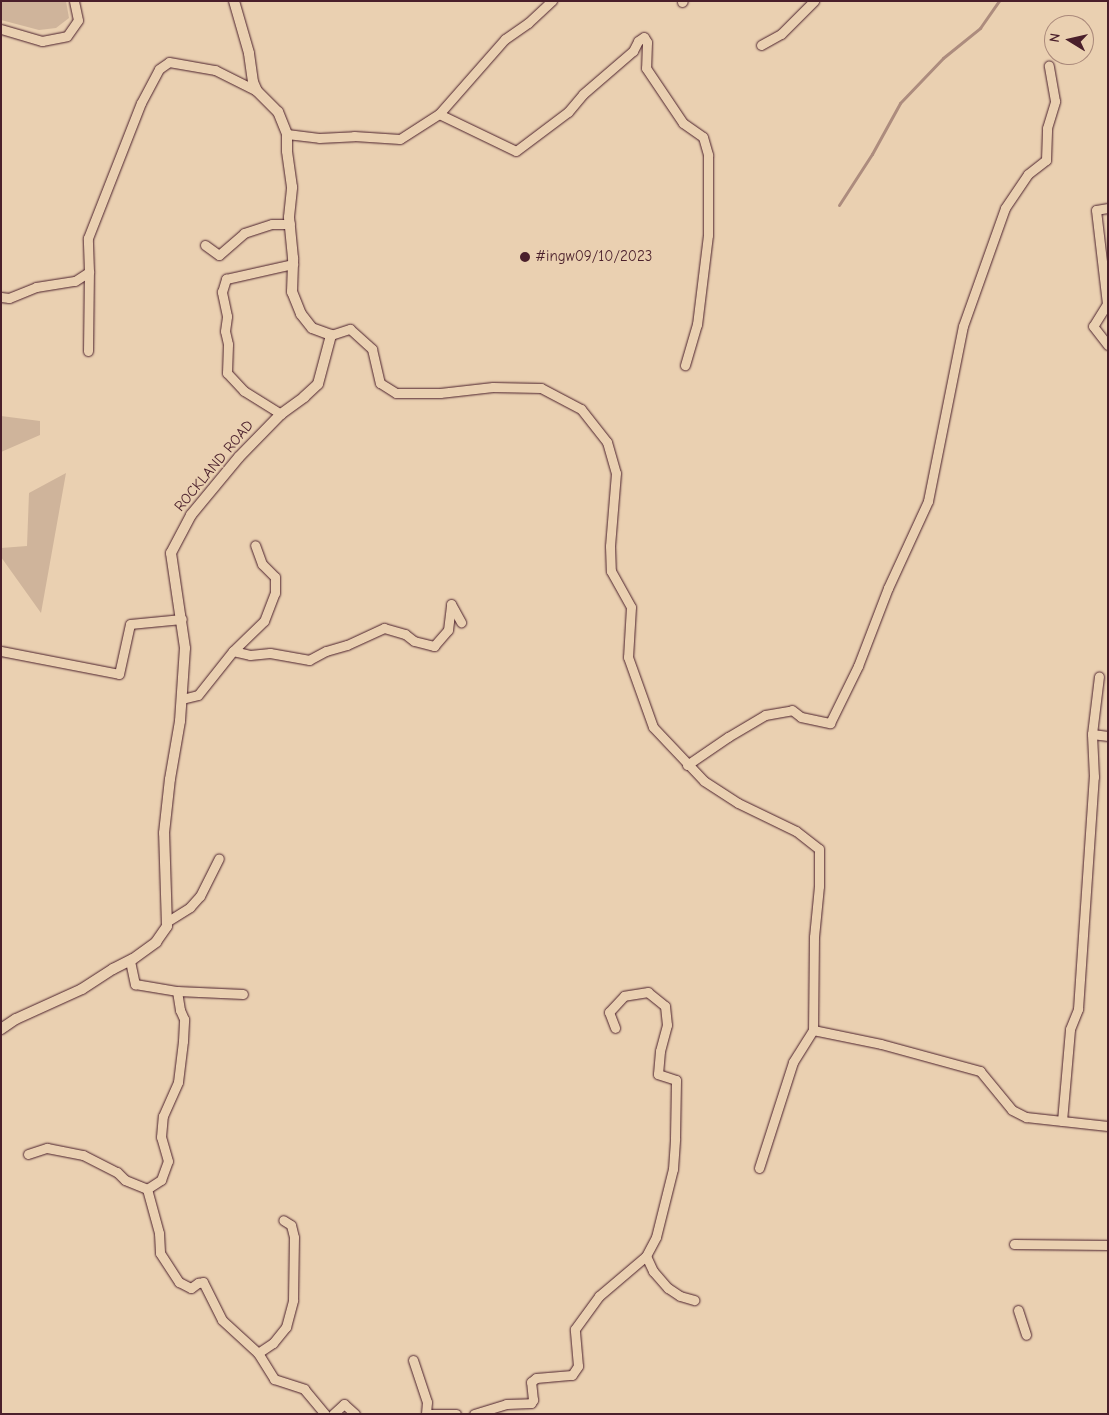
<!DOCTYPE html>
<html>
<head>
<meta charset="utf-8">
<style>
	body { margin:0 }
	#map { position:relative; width:1109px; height:1415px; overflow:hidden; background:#ead0b1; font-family:"Comic Neue",sans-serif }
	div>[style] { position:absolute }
	.green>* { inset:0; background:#cfb49b }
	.stream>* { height:3px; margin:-1.5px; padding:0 1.5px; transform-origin:1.5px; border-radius:1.5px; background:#ad8c7e }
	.roads { filter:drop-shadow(0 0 1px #4a1f2b) drop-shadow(0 0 1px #4a1f2b) }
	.minor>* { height:9px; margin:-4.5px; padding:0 4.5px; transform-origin:4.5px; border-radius:4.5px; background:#ead0b1 }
	.tertiary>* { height:10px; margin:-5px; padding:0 5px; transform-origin:5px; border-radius:5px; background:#ead0b1 }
	.dots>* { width:14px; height:14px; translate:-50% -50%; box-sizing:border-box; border:2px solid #ead0b1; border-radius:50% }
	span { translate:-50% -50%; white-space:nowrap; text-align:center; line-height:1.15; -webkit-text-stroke:4px #ead0b1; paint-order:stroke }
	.poi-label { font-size:15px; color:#4a1f2b }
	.left { translate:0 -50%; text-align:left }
	.street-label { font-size:15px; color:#4a1f2b }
	.frame { position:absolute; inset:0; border:2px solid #4a1f2b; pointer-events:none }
	.north { position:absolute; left:1044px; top:15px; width:50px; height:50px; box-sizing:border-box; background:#ead0b1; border:1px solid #aa897b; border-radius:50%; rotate:279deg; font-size:14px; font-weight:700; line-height:20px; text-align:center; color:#4a1f2b }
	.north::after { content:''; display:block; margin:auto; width:18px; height:22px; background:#4a1f2b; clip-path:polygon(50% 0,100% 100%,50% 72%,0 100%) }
</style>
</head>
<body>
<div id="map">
	<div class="green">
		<i style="clip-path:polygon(1px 1px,66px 1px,69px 18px,56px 28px,39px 30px,1px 20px)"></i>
		<i style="clip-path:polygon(1px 416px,40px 421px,40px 435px,1px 452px)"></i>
		<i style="clip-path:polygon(66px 473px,41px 613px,1px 557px,1px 548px,27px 546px,29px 493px)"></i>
	</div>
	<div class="stream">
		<i style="left:839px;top:205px;width:61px;rotate:-57.1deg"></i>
		<i style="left:872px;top:154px;width:58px;rotate:-61.2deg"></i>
		<i style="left:900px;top:103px;width:62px;rotate:-46.3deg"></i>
		<i style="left:943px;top:58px;width:48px;rotate:-39deg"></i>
		<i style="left:980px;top:28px;width:33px;rotate:-55deg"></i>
	</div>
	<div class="roads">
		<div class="minor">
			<i style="left:682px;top:2px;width:1px;rotate:-45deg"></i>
			<i style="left:1px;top:29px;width:43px;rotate:16.3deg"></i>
			<i style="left:42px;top:41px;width:25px;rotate:-11deg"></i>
			<i style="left:67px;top:36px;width:19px;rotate:-55deg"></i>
			<i style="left:78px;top:20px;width:19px;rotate:-102deg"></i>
			<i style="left:761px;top:45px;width:23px;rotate:-29deg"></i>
			<i style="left:781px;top:34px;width:47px;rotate:-45deg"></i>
			<i style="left:439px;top:114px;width:85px;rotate:25.7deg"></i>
			<i style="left:516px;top:151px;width:65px;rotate:-36.9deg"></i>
			<i style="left:568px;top:112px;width:23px;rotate:-50deg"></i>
			<i style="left:583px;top:94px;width:66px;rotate:-40.7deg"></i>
			<i style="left:633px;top:51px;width:11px;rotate:-63deg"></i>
			<i style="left:638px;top:41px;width:7px;rotate:-34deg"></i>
			<i style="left:644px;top:37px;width:6px;rotate:59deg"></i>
			<i style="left:647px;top:42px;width:26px;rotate:92deg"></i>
			<i style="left:646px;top:68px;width:66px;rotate:56.1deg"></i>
			<i style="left:683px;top:123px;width:24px;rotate:35deg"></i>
			<i style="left:703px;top:137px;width:19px;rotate:74deg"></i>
			<i style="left:708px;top:155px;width:80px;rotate:90deg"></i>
			<i style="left:708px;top:235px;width:90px;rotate:97deg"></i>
			<i style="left:697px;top:324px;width:43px;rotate:106.3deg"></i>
			<i style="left:287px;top:134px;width:32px;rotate:7deg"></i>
			<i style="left:319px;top:138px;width:35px;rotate:-3deg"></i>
			<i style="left:354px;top:136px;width:46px;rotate:3.7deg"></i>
			<i style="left:400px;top:139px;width:46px;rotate:-32.7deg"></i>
			<i style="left:439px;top:114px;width:100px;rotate:-48.7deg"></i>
			<i style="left:505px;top:39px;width:28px;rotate:-35deg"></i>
			<i style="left:528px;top:23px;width:33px;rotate:-43deg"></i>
			<i style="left:1108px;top:208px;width:12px;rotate:171deg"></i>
			<i style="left:1096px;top:210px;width:95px;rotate:83.3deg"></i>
			<i style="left:1107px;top:304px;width:26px;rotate:122deg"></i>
			<i style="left:1093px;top:326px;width:24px;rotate:52deg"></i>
			<i style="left:205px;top:245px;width:17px;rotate:36deg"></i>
			<i style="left:219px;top:255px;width:33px;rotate:-41deg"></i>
			<i style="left:244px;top:233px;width:29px;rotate:-18deg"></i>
			<i style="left:272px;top:224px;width:18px"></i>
			<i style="left:1px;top:297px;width:8px;rotate:7deg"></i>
			<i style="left:9px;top:298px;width:29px;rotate:-22deg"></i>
			<i style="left:36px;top:287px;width:39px;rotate:-9deg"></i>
			<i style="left:75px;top:281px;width:17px;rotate:-33deg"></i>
			<i style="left:89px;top:272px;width:34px;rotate:-92deg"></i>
			<i style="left:88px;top:238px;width:145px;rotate:-68.6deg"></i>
			<i style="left:141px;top:103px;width:38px;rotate:-62deg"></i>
			<i style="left:159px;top:69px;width:12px;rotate:-35deg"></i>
			<i style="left:169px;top:62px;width:47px;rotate:9.9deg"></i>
			<i style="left:215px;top:70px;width:47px;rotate:26.6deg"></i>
			<i style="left:331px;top:335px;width:20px;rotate:-18deg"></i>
			<i style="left:350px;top:329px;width:30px;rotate:42deg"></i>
			<i style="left:372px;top:349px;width:35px;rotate:77deg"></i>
			<i style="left:380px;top:383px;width:19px;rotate:32deg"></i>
			<i style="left:396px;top:393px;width:44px"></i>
			<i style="left:440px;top:393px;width:53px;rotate:-6.5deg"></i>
			<i style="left:493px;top:387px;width:48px;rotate:1.2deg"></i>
			<i style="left:541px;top:388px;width:45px;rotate:27.7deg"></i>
			<i style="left:581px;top:409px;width:42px;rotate:51.8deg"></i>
			<i style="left:607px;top:442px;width:32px;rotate:74deg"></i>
			<i style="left:616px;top:473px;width:73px;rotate:94.7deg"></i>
			<i style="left:610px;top:546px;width:25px;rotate:88deg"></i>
			<i style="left:611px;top:571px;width:41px;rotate:60.9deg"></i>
			<i style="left:631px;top:607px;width:50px;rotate:93.4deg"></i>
			<i style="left:628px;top:657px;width:74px;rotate:70.3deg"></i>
			<i style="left:653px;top:727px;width:74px;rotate:46.6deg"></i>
			<i style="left:704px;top:781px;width:40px;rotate:32.9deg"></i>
			<i style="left:738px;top:803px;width:64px;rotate:25.8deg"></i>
			<i style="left:796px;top:831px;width:29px;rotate:38deg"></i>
			<i style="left:819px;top:849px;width:37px;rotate:90deg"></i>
			<i style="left:819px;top:886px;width:51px;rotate:95.6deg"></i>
			<i style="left:814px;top:937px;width:93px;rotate:90.6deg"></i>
			<i style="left:813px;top:1030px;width:69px;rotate:11.6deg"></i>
			<i style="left:881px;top:1044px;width:103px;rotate:15.3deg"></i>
			<i style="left:980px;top:1071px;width:50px;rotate:50.6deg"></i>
			<i style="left:1012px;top:1110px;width:16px;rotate:27deg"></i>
			<i style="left:1026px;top:1117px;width:82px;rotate:6.3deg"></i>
			<i style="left:88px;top:351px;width:79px;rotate:-89.3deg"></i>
			<i style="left:281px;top:414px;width:44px;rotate:-148.1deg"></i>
			<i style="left:244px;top:391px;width:25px;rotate:-133deg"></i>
			<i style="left:227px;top:373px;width:29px;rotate:-88deg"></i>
			<i style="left:228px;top:344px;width:13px;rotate:-103deg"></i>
			<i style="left:225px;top:331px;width:15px;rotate:-82deg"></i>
			<i style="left:227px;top:316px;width:25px;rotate:-102deg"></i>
			<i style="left:222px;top:292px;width:14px;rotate:-73deg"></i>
			<i style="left:226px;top:279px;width:69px;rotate:-12.6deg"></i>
			<i style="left:1px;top:651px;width:120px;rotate:11deg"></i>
			<i style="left:119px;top:674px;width:51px;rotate:-77.6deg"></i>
			<i style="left:130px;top:624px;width:52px;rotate:-5.5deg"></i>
			<i style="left:233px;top:651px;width:17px;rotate:13deg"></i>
			<i style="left:250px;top:655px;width:20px;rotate:-6deg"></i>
			<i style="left:270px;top:653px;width:40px;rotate:10deg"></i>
			<i style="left:309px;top:660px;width:19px;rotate:-28deg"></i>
			<i style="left:326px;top:651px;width:22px;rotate:-16deg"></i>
			<i style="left:347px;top:645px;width:41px;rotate:-24.7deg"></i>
			<i style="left:384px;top:628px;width:22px;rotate:16deg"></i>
			<i style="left:405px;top:634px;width:11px;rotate:38deg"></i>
			<i style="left:414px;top:641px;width:21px;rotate:14deg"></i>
			<i style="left:434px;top:646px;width:21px;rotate:-49deg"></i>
			<i style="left:448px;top:630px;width:26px;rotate:-83deg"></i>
			<i style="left:451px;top:604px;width:21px;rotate:61deg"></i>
			<i style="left:182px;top:699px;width:16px;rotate:-14deg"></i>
			<i style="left:198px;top:695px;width:56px;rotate:-51.5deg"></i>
			<i style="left:233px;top:651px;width:43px;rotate:-44.1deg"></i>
			<i style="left:264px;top:621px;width:30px;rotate:-69deg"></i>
			<i style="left:275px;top:593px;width:16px;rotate:-90deg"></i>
			<i style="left:275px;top:577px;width:18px;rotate:-135deg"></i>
			<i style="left:262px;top:564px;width:20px;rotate:-110deg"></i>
			<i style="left:1092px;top:734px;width:16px;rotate:7deg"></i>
			<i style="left:687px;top:765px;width:50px;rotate:-34.3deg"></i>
			<i style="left:728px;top:737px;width:43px;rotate:-30.7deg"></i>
			<i style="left:765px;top:715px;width:27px;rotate:-10deg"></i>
			<i style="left:792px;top:710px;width:11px;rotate:38deg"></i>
			<i style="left:801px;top:717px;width:30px;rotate:12deg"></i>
			<i style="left:830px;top:723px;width:64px;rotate:-63.8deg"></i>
			<i style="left:858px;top:666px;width:84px;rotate:-69deg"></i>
			<i style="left:888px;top:588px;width:96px;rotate:-65.3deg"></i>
			<i style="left:928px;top:501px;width:178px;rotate:-78.7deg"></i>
			<i style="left:963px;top:326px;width:125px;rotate:-70.4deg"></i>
			<i style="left:1005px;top:208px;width:41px;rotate:-55.9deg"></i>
			<i style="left:1028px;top:174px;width:23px;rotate:-38deg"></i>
			<i style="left:1046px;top:160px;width:32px;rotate:-88deg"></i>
			<i style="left:1047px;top:128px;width:28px;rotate:-73deg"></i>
			<i style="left:1055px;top:101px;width:36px;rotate:-100deg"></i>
			<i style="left:168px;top:921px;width:26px;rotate:-32deg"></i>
			<i style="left:190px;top:907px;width:15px;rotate:-48deg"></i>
			<i style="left:200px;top:896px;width:42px;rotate:-63.4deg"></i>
			<i style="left:130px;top:961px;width:24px;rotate:78deg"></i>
			<i style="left:135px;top:984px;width:43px;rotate:9.5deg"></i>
			<i style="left:177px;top:991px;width:66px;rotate:2.6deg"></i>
			<i style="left:1062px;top:1121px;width:92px;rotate:-85deg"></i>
			<i style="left:1070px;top:1029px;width:22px;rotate:-68deg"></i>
			<i style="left:1078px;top:1009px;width:233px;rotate:-86.1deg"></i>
			<i style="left:1094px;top:777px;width:43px;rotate:-92.7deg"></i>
			<i style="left:1092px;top:734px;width:58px;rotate:-83.1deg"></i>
			<i style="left:28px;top:1154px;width:20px;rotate:-18deg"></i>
			<i style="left:47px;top:1148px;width:37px;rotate:11deg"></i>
			<i style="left:83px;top:1155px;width:38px;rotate:27deg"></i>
			<i style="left:117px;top:1172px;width:11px;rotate:45deg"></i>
			<i style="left:125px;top:1180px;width:24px;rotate:22deg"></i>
			<i style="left:147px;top:1189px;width:17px;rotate:-33deg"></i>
			<i style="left:161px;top:1180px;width:20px;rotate:-70deg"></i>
			<i style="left:168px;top:1161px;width:25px;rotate:-106deg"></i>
			<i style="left:161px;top:1137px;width:21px;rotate:-85deg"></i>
			<i style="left:163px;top:1116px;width:37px;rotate:-66deg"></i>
			<i style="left:178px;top:1082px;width:41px;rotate:-83deg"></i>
			<i style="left:183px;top:1041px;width:22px;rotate:-87deg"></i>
			<i style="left:184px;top:1019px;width:10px;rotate:-114deg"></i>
			<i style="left:180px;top:1010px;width:19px;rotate:-99deg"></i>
			<i style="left:759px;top:1168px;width:111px;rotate:-72.2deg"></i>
			<i style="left:793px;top:1062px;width:38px;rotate:-58deg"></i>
			<i style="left:147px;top:1189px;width:46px;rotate:74.7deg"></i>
			<i style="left:159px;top:1233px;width:20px;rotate:87deg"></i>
			<i style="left:160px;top:1253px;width:35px;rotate:57deg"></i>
			<i style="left:179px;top:1282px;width:13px;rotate:27deg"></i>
			<i style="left:191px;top:1288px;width:9px;rotate:-36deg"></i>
			<i style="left:198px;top:1283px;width:5px;rotate:-11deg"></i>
			<i style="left:203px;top:1282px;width:42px;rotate:63.4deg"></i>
			<i style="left:222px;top:1320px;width:49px;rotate:42.5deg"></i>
			<i style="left:258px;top:1353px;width:31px;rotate:58deg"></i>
			<i style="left:274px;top:1379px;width:32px;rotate:18deg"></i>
			<i style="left:304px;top:1389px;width:33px;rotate:50deg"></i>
			<i style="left:1014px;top:1244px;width:94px;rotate:0.6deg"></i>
			<i style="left:646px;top:1256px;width:17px;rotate:65deg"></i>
			<i style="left:653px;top:1271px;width:23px;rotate:49deg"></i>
			<i style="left:668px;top:1288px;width:14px;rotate:34deg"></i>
			<i style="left:680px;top:1296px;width:15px;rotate:16deg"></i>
			<i style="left:1018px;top:1310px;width:26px;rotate:72deg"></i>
			<i style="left:258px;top:1353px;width:18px;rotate:-34deg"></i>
			<i style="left:273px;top:1343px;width:21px;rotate:-51deg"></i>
			<i style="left:286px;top:1327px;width:28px;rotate:-75deg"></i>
			<i style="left:293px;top:1300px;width:63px;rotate:-89.1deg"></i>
			<i style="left:294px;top:1237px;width:12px;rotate:-104deg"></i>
			<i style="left:291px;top:1225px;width:9px;rotate:-148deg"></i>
			<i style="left:413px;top:1360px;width:44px;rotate:71.6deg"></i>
			<i style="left:427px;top:1402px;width:12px;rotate:95deg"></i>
			<i style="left:333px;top:1414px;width:15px;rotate:-42deg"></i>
			<i style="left:344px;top:1404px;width:15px;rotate:42deg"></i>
			<i style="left:431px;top:1414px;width:25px"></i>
			<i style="left:474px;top:1414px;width:34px;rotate:-17deg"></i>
			<i style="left:506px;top:1404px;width:25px;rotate:-2deg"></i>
			<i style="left:531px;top:1403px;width:4px;rotate:-56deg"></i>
			<i style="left:533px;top:1400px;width:18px;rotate:-96deg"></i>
			<i style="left:531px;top:1382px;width:6px;rotate:-39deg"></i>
			<i style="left:536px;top:1378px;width:36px;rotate:-5deg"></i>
			<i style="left:572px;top:1375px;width:11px;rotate:-56deg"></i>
			<i style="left:578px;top:1366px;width:37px;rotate:-95deg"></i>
			<i style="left:575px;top:1329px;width:41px;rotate:-54deg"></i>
			<i style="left:599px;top:1296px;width:62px;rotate:-40.4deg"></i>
			<i style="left:646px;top:1256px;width:21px;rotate:-62deg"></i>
			<i style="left:656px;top:1237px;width:70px;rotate:-76deg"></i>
			<i style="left:673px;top:1169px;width:31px;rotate:-86deg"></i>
			<i style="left:675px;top:1138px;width:58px;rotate:-89deg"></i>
			<i style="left:676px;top:1080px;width:19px;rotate:-162deg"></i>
			<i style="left:658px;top:1074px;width:23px;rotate:-85deg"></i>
			<i style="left:660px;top:1051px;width:27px;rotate:-75deg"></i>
			<i style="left:667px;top:1025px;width:19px;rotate:-96deg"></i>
			<i style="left:665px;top:1006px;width:22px;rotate:-141deg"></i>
			<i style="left:648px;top:992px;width:24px;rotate:171deg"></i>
			<i style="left:624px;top:996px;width:22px;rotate:133deg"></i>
			<i style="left:609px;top:1012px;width:17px;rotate:69deg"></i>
		</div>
		<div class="tertiary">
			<i style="left:1px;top:1029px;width:18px;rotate:-34deg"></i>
			<i style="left:16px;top:1019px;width:72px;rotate:-24.4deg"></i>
			<i style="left:82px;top:989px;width:37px;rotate:-33deg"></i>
			<i style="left:113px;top:969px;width:22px;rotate:-27deg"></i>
			<i style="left:133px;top:959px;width:29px;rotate:-36deg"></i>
			<i style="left:156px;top:942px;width:19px;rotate:-55deg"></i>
			<i style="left:167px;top:926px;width:93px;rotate:-91.8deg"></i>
			<i style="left:164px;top:833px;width:54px;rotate:-83.7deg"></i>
			<i style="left:170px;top:779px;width:59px;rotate:-80.2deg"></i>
			<i style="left:180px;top:721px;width:73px;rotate:-86.1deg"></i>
			<i style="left:185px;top:648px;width:96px;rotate:-98.4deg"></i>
			<i style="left:171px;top:553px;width:43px;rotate:-62.2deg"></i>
			<i style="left:191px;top:515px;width:75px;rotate:-50.4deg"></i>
			<i style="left:239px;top:457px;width:60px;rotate:-45.7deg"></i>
			<i style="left:281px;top:414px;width:29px;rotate:-36deg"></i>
			<i style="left:304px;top:397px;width:19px;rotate:-43deg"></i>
			<i style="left:318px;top:384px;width:51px;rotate:-75.1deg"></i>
			<i style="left:331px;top:335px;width:20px;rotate:-160deg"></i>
			<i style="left:312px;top:328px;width:18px;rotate:-128deg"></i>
			<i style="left:301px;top:314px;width:24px;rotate:-112deg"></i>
			<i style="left:292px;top:292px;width:34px;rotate:-88deg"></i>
			<i style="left:293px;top:258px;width:41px;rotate:-95.6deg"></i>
			<i style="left:289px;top:217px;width:30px;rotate:-84deg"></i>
			<i style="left:292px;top:187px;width:36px;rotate:-98deg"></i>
			<i style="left:287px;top:151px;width:17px;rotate:-90deg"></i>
			<i style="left:287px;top:134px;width:24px;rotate:-112deg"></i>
			<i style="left:278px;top:112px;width:30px;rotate:-135deg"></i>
			<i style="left:257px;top:91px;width:10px;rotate:-114deg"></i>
			<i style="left:253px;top:82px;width:29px;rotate:-98deg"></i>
			<i style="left:249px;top:53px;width:54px;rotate:-106.1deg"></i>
		</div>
	</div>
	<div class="dots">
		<i style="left:525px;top:257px;background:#4a1f2b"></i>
	</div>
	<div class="poi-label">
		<span class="left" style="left:535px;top:257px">#ingw09/10/2023</span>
	</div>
	<div class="street-label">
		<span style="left:214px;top:466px;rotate:-50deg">ROCKLAND ROAD</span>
	</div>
	<div class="frame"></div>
	<div class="north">N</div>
</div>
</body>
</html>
